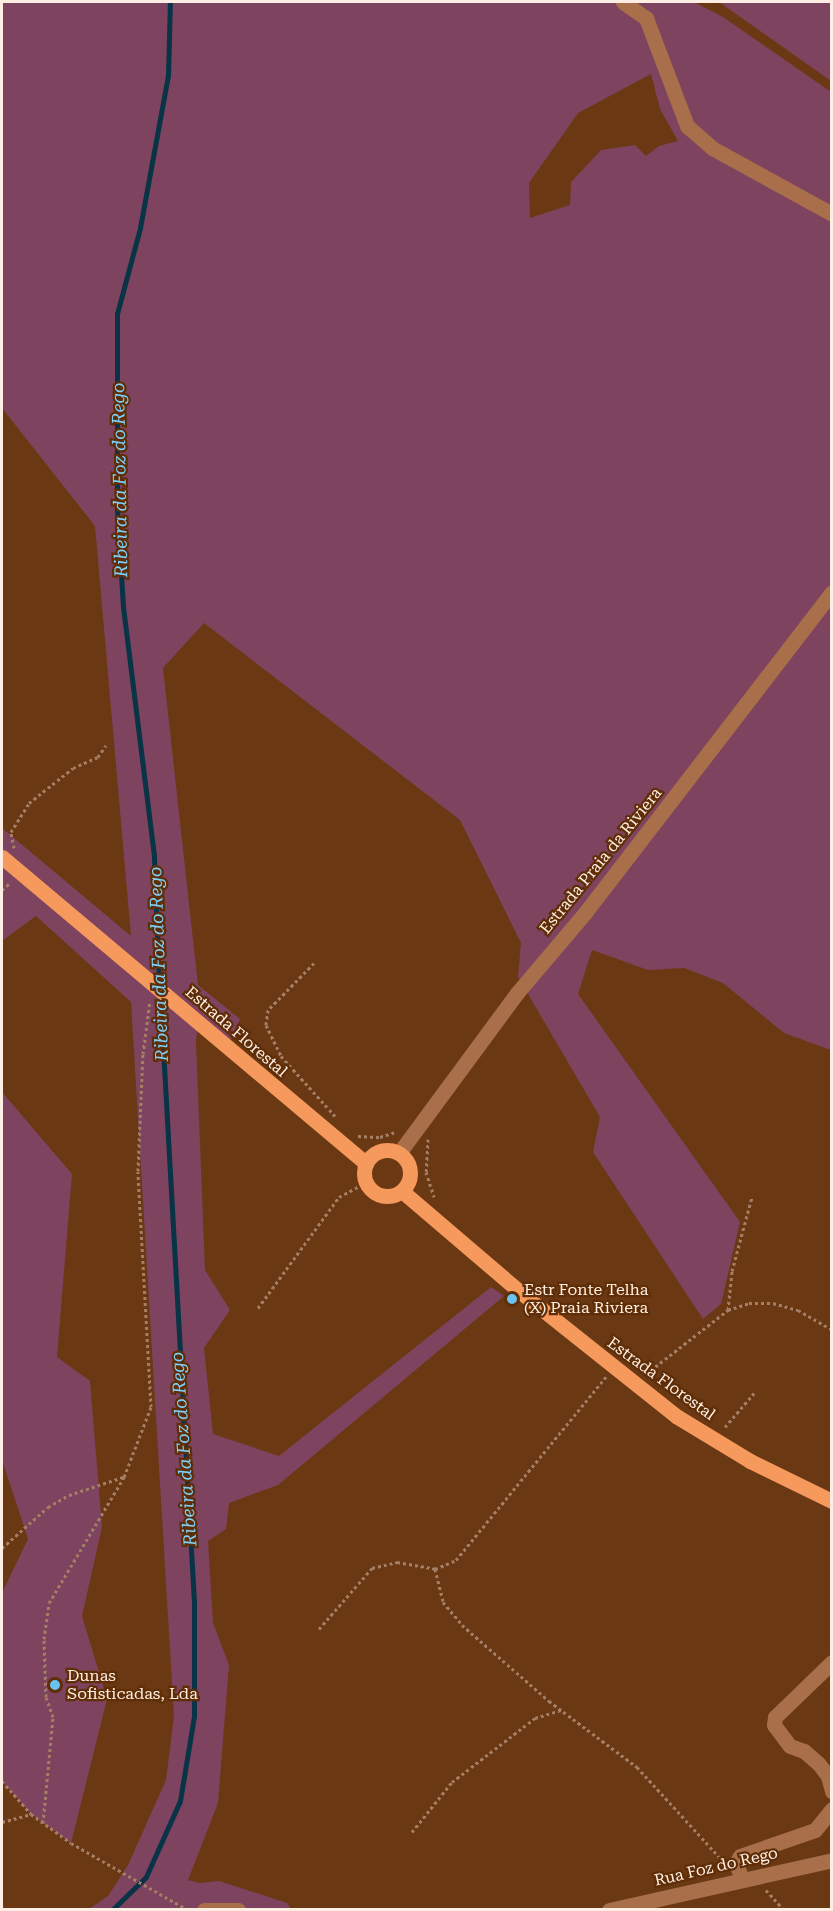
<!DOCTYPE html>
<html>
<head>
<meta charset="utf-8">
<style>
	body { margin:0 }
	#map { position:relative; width:833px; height:1911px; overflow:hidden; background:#6b3814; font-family:"Roboto Serif",serif }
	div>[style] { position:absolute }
	.green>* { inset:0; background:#7e435e }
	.stream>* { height:4.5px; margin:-2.25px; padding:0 2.25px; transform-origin:2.25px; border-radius:2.25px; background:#093346 }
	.path>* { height:3px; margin-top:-1.5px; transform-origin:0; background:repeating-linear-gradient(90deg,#a47f65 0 3px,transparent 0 6px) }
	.minor>* { height:15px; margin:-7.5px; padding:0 7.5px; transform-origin:7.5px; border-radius:7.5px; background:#a86f4a }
	.major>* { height:15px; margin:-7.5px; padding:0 7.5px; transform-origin:7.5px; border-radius:7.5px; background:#f6995c }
	.major>.ring { margin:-7.5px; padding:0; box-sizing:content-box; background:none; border:15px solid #f6995c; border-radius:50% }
	.dots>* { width:16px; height:16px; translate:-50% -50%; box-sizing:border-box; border:3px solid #5f2d06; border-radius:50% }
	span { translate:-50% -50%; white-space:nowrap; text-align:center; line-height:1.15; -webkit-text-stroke:4.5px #5f2d06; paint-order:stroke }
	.street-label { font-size:16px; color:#feeee4 }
	.poi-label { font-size:16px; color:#feeee4 }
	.left { translate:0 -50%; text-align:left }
	.water-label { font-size:18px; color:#7dd1fc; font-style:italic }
	.frame { position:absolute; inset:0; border:3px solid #feeee4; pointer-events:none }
</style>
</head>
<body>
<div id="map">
	<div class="green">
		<i style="clip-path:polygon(evenodd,2px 2px,694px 2px,723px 17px,831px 92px,831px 1050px,784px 1033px,723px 983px,684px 968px,648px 970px,592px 950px,578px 994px,740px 1222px,721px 1304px,703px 1319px,593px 1152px,600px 1117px,518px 977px,521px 943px,460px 820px,204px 623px,163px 668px,198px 985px,240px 1019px,227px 1047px,198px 1023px,196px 1042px,205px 1270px,230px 1310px,204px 1348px,213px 1434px,279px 1456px,491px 1287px,504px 1296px,278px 1485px,229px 1503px,226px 1529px,208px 1541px,213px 1623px,229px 1665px,218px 1803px,188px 1880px,199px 1883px,219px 1881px,287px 1903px,291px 1909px,89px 1909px,108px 1896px,128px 1865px,166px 1780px,174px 1716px,131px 1002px,36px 916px,2px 941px,2px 828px,131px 936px,95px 526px,2px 408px,2px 2px,651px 74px,660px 109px,678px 141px,659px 146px,646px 156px,635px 145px,601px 150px,571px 182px,570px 205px,530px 218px,529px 183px,578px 113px,651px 74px)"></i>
		<i style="clip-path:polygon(719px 2px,831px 2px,831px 81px)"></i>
		<i style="clip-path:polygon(2px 1092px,72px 1174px,57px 1357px,90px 1381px,102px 1527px,82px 1616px,107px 1699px,71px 1843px,31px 1814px,2px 1781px,2px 1593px,28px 1539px,2px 1460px)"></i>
	</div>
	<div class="stream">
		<i style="left:159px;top:983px;width:127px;rotate:-92.3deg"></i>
		<i style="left:154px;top:856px;width:251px;rotate:-97.1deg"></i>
		<i style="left:123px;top:607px;width:99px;rotate:-93.5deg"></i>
		<i style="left:117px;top:508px;width:194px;rotate:-90deg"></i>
		<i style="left:117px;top:314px;width:89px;rotate:-75deg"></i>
		<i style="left:140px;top:228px;width:155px;rotate:-79.6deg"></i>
		<i style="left:168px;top:76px;width:74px;rotate:-88.5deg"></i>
		<i style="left:112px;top:1910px;width:47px;rotate:-44.1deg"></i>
		<i style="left:146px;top:1877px;width:83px;rotate:-65.9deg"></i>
		<i style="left:180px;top:1801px;width:86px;rotate:-80.6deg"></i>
		<i style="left:194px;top:1716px;width:113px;rotate:-90deg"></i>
		<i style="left:194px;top:1603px;width:610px;rotate:-93.2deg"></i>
	</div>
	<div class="path">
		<i style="left:14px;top:848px;width:16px;rotate:-101deg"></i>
		<i style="left:11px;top:832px;width:34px;rotate:-58deg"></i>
		<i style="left:29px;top:803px;width:56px;rotate:-38.5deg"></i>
		<i style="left:73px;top:768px;width:27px;rotate:-24deg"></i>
		<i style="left:98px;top:757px;width:14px;rotate:-56deg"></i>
		<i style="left:2px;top:890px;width:12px;rotate:-42deg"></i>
		<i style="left:314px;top:963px;width:66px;rotate:134.4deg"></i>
		<i style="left:268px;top:1010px;width:15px;rotate:98deg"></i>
		<i style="left:266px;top:1025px;width:34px;rotate:64deg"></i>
		<i style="left:281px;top:1056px;width:81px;rotate:48deg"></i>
		<i style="left:358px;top:1136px;width:22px;rotate:3deg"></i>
		<i style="left:380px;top:1137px;width:16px;rotate:-18deg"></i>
		<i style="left:428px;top:1139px;width:33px;rotate:93deg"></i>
		<i style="left:426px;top:1172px;width:26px;rotate:72deg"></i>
		<i style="left:258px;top:1308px;width:137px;rotate:-53.9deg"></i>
		<i style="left:339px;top:1197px;width:30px;rotate:-28deg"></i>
		<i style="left:728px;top:1310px;width:22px;rotate:-18deg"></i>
		<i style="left:749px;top:1303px;width:24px"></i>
		<i style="left:773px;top:1303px;width:26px;rotate:16deg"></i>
		<i style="left:798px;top:1310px;width:39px;rotate:30deg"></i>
		<i style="left:646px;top:1374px;width:104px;rotate:-38deg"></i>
		<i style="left:728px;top:1310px;width:39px;rotate:-84deg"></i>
		<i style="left:732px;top:1271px;width:77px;rotate:-74.9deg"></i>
		<i style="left:725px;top:1427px;width:46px;rotate:-49.4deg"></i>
		<i style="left:2px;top:1548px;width:62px;rotate:-41.7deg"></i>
		<i style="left:48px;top:1507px;width:24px;rotate:-30deg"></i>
		<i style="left:69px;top:1495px;width:57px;rotate:-18.4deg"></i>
		<i style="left:435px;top:1569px;width:34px;rotate:76deg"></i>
		<i style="left:443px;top:1602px;width:30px;rotate:50deg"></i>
		<i style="left:462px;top:1625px;width:116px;rotate:41.1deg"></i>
		<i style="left:549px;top:1701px;width:110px;rotate:36.9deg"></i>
		<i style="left:637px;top:1767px;width:126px;rotate:47.6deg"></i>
		<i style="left:319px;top:1629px;width:81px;rotate:-49deg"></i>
		<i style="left:372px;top:1568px;width:26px;rotate:-13deg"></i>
		<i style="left:397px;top:1562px;width:39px;rotate:10deg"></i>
		<i style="left:435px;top:1569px;width:23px;rotate:-23deg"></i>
		<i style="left:456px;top:1560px;width:237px;rotate:-50.7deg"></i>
		<i style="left:2px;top:1781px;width:44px;rotate:48.7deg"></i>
		<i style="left:31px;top:1814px;width:49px;rotate:35.9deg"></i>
		<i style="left:71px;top:1843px;width:135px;rotate:29.8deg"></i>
		<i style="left:2px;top:1822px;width:30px;rotate:-15deg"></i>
		<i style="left:43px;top:1823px;width:106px;rotate:-84.6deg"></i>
		<i style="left:53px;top:1717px;width:21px;rotate:-109deg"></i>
		<i style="left:46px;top:1697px;width:58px;rotate:-92deg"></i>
		<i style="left:44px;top:1639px;width:36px;rotate:-82deg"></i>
		<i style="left:49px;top:1603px;width:147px;rotate:-59.2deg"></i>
		<i style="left:124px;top:1477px;width:75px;rotate:-68.9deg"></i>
		<i style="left:151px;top:1407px;width:236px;rotate:-93.2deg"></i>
		<i style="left:138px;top:1171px;width:117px;rotate:-87.6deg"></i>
		<i style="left:143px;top:1054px;width:54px;rotate:-82.6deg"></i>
		<i style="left:412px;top:1832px;width:64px;rotate:-51.3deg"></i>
		<i style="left:452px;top:1782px;width:105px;rotate:-37.6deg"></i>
		<i style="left:535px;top:1718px;width:28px;rotate:-17deg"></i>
		<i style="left:766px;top:1890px;width:27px;rotate:48deg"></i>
	</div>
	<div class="minor">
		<i style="left:623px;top:2px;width:28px;rotate:35deg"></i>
		<i style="left:646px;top:18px;width:116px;rotate:69.2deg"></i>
		<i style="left:687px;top:126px;width:33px;rotate:41deg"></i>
		<i style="left:712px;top:148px;width:137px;rotate:28.8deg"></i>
		<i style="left:399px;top:1153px;width:199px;rotate:-53.6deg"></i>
		<i style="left:517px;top:993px;width:104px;rotate:-49.7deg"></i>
		<i style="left:584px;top:914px;width:406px;rotate:-52.4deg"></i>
		<i style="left:832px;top:1662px;width:79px;rotate:136deg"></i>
		<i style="left:775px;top:1717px;width:8px;rotate:97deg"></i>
		<i style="left:774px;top:1725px;width:26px;rotate:53deg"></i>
		<i style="left:790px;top:1746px;width:15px;rotate:20deg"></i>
		<i style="left:804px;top:1751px;width:18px;rotate:41deg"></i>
		<i style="left:818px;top:1763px;width:16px;rotate:52deg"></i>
		<i style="left:828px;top:1776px;width:16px;rotate:75deg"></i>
		<i style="left:742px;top:1880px;width:18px;rotate:-109deg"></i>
		<i style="left:736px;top:1863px;width:8px;rotate:-60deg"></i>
		<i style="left:740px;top:1856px;width:79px;rotate:-19.1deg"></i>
		<i style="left:815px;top:1830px;width:27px;rotate:-51deg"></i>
		<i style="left:204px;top:1910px;width:34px"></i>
		<i style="left:609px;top:1910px;width:229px;rotate:-12.6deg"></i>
	</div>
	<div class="major">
		<i style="left:2px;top:857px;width:476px;rotate:40.1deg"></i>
		<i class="ring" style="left:364px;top:1150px;width:31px;height:31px"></i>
		<i style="left:403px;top:1192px;width:153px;rotate:40.5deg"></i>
		<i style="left:519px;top:1291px;width:201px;rotate:38.5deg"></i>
		<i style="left:676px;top:1416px;width:87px;rotate:31.3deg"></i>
		<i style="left:750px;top:1461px;width:91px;rotate:26deg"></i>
	</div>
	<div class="dots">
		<i style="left:512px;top:1299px;background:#69c3f1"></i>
		<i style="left:55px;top:1685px;background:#69c3f1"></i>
	</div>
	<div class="street-label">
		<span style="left:601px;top:861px;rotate:-51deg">Estrada Praia da Riviera</span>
		<span style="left:236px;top:1032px;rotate:41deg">Estrada Florestal</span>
		<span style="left:661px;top:1379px;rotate:36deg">Estrada Florestal</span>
		<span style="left:716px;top:1867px;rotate:-13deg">Rua Foz do Rego</span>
	</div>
	<div class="poi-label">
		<span class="left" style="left:524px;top:1299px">Estr Fonte Telha<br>(X) Praia Riviera</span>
		<span class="left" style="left:67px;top:1685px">Dunas<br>Sofisticadas, Lda</span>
	</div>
	<div class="water-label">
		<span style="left:120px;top:480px;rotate:-91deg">Ribeira da Foz do Rego</span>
		<span style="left:159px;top:964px;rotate:-92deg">Ribeira da Foz do Rego</span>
		<span style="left:184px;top:1449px;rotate:-94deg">Ribeira da Foz do Rego</span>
	</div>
	<div class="frame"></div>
</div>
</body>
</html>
